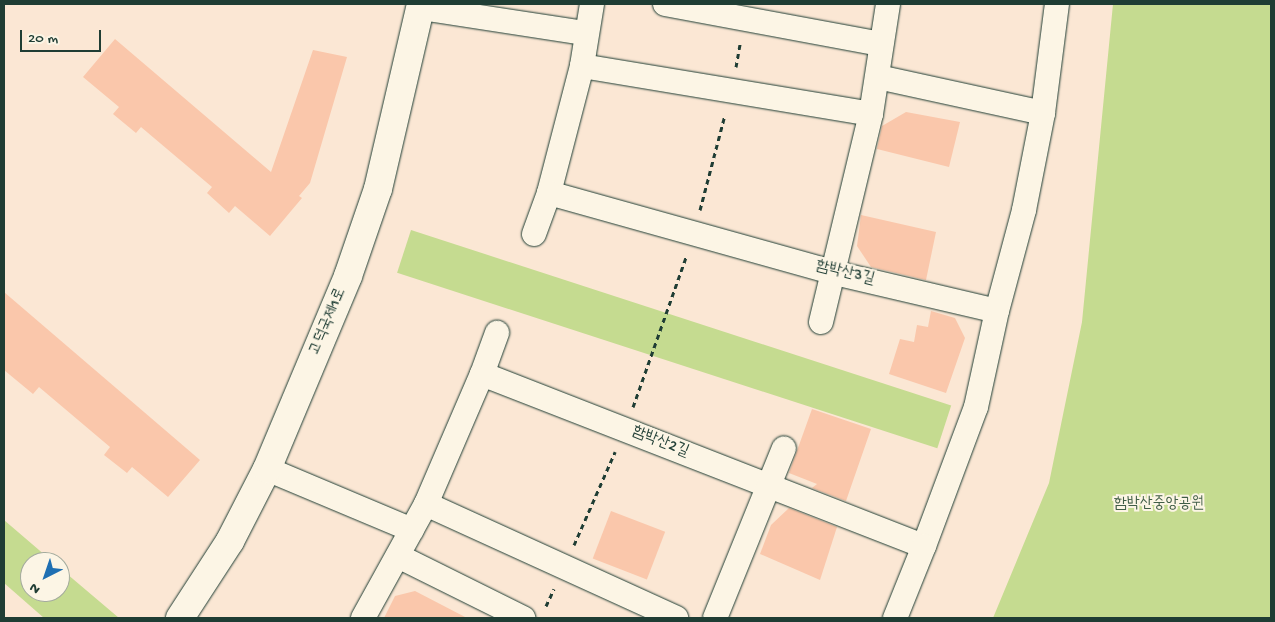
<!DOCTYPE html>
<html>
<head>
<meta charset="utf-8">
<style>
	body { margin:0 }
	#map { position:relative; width:1275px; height:622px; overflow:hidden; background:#fbe7d4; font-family:"Gochi Hand","Poor Story",sans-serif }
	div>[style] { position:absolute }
	.green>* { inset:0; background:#c5db90; transform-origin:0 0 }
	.building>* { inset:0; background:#fac7ab; transform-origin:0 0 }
	.path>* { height:3px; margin-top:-1.5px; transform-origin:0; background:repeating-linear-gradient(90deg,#1f3d34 0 5px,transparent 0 9px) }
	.roads { filter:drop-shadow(0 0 1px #1f3d34) drop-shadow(0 0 1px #1f3d34) }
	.minor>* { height:24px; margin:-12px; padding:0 12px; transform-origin:12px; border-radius:12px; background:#fcf5e5 }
	.tertiary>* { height:28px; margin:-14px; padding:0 14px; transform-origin:14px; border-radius:14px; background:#fcf5e5 }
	span { translate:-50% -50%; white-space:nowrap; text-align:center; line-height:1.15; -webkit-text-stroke:4px #fcf5e5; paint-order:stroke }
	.street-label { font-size:16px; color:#1f3d34 }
	.park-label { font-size:16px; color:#405d46 }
	.frame { position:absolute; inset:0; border:5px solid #1f3d34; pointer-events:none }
	.north { position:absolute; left:20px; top:552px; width:50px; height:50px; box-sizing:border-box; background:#fcf5e5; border:1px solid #a4ab9e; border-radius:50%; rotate:221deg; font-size:14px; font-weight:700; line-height:20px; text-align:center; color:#1f3d34 }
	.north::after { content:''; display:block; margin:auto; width:18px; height:22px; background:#1f6fb2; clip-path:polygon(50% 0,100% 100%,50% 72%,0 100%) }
	.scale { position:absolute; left:20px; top:30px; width:81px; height:22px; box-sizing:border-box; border:2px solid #1f3d34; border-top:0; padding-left:6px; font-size:15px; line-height:18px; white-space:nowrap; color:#1f3d34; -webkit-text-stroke:4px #fcf5e5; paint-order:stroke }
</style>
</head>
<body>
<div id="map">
	<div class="green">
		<i style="clip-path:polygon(1113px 4px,1271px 4px,1271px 618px,993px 618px,1049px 483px,1082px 322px)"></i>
		<i style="left:411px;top:230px;width:568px;height:45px;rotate:18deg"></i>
		<i style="clip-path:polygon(4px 520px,53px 562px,30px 562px,30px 592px,60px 592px,60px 568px,119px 618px,44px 618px,4px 583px)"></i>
	</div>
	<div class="building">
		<i style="clip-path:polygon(115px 39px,271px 172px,313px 50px,347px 57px,310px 183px,299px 196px,302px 198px,270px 236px,235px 206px,229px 213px,207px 193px,212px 187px,141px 127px,136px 133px,113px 114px,119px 107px,83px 77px)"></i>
		<i style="clip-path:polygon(906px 112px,960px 122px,949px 167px,877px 149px,882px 126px)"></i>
		<i style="clip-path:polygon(861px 215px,936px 232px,926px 280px,871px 267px,857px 246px)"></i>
		<i style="clip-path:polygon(4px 292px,200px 460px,168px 497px,132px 467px,127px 473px,104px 455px,110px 447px,39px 387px,33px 394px,4px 370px)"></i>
		<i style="clip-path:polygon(931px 311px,955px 318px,965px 338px,946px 393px,889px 374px,900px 339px,914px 342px,917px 325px,928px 327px)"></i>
		<i style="clip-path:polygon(812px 409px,871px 429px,846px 501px,812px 488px,817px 484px,789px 473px)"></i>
		<i style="clip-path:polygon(789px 508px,837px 527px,820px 580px,760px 554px,771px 525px)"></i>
		<i style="left:611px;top:511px;width:58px;height:51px;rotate:21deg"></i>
		<i style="clip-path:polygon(415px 591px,467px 618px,384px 618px,395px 596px)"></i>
	</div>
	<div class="path">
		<i style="left:736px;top:67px;width:23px;rotate:-80deg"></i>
		<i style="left:700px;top:210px;width:98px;rotate:-75.3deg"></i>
		<i style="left:633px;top:407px;width:159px;rotate:-70.5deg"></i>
		<i style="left:574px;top:545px;width:102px;rotate:-66.2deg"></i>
		<i style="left:546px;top:606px;width:19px;rotate:-65deg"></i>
	</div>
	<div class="roads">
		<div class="minor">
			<i style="left:592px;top:4px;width:63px;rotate:99.2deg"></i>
			<i style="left:582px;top:66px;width:131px;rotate:104.6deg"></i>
			<i style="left:549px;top:193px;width:297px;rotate:15.6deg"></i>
			<i style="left:835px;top:273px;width:166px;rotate:13.2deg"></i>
			<i style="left:997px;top:311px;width:105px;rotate:-75deg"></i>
			<i style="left:1024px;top:210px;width:99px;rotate:-78.9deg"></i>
			<i style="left:1043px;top:113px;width:110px;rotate:-82.7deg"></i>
			<i style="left:665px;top:4px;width:220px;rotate:10.5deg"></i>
			<i style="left:421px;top:8px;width:166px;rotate:8.7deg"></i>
			<i style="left:582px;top:66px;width:293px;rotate:9.4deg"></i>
			<i style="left:878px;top:77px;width:169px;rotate:12.3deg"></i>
			<i style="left:534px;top:234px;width:44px;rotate:-69.9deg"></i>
			<i style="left:821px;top:322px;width:214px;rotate:-76.5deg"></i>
			<i style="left:871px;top:114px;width:111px;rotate:-81.2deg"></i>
			<i style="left:482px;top:374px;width:44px;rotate:-69.9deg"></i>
			<i style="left:267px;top:469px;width:157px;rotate:22.8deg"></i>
			<i style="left:426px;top:504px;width:275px;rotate:24.5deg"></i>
			<i style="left:924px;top:546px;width:148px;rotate:-69.5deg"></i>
			<i style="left:976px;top:407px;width:98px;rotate:-77.7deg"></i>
			<i style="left:398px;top:556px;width:140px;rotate:26.4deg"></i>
			<i style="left:363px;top:618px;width:130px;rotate:-61.1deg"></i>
			<i style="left:426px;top:504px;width:142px;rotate:-66.7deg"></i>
			<i style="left:482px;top:374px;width:474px;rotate:21.3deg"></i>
			<i style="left:924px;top:546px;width:78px;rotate:111.9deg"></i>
			<i style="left:715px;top:618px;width:183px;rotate:-67.9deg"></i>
		</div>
		<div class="tertiary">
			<i style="left:180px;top:618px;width:92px;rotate:-57deg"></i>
			<i style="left:230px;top:541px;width:81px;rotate:-62.8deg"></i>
			<i style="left:267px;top:469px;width:209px;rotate:-67.2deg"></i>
			<i style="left:348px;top:276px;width:92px;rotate:-71deg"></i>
			<i style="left:378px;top:189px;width:190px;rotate:-76.9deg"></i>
		</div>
	</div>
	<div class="street-label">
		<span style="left:845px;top:274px;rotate:14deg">함박산3길</span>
		<span style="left:329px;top:322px;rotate:-67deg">고덕국제1로</span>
		<span style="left:660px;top:443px;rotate:22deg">함박산2길</span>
	</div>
	<div class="park-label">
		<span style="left:1159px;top:505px">함박산중앙공원</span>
	</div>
	<div class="frame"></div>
	<div class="north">N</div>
	<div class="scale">20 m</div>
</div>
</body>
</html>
